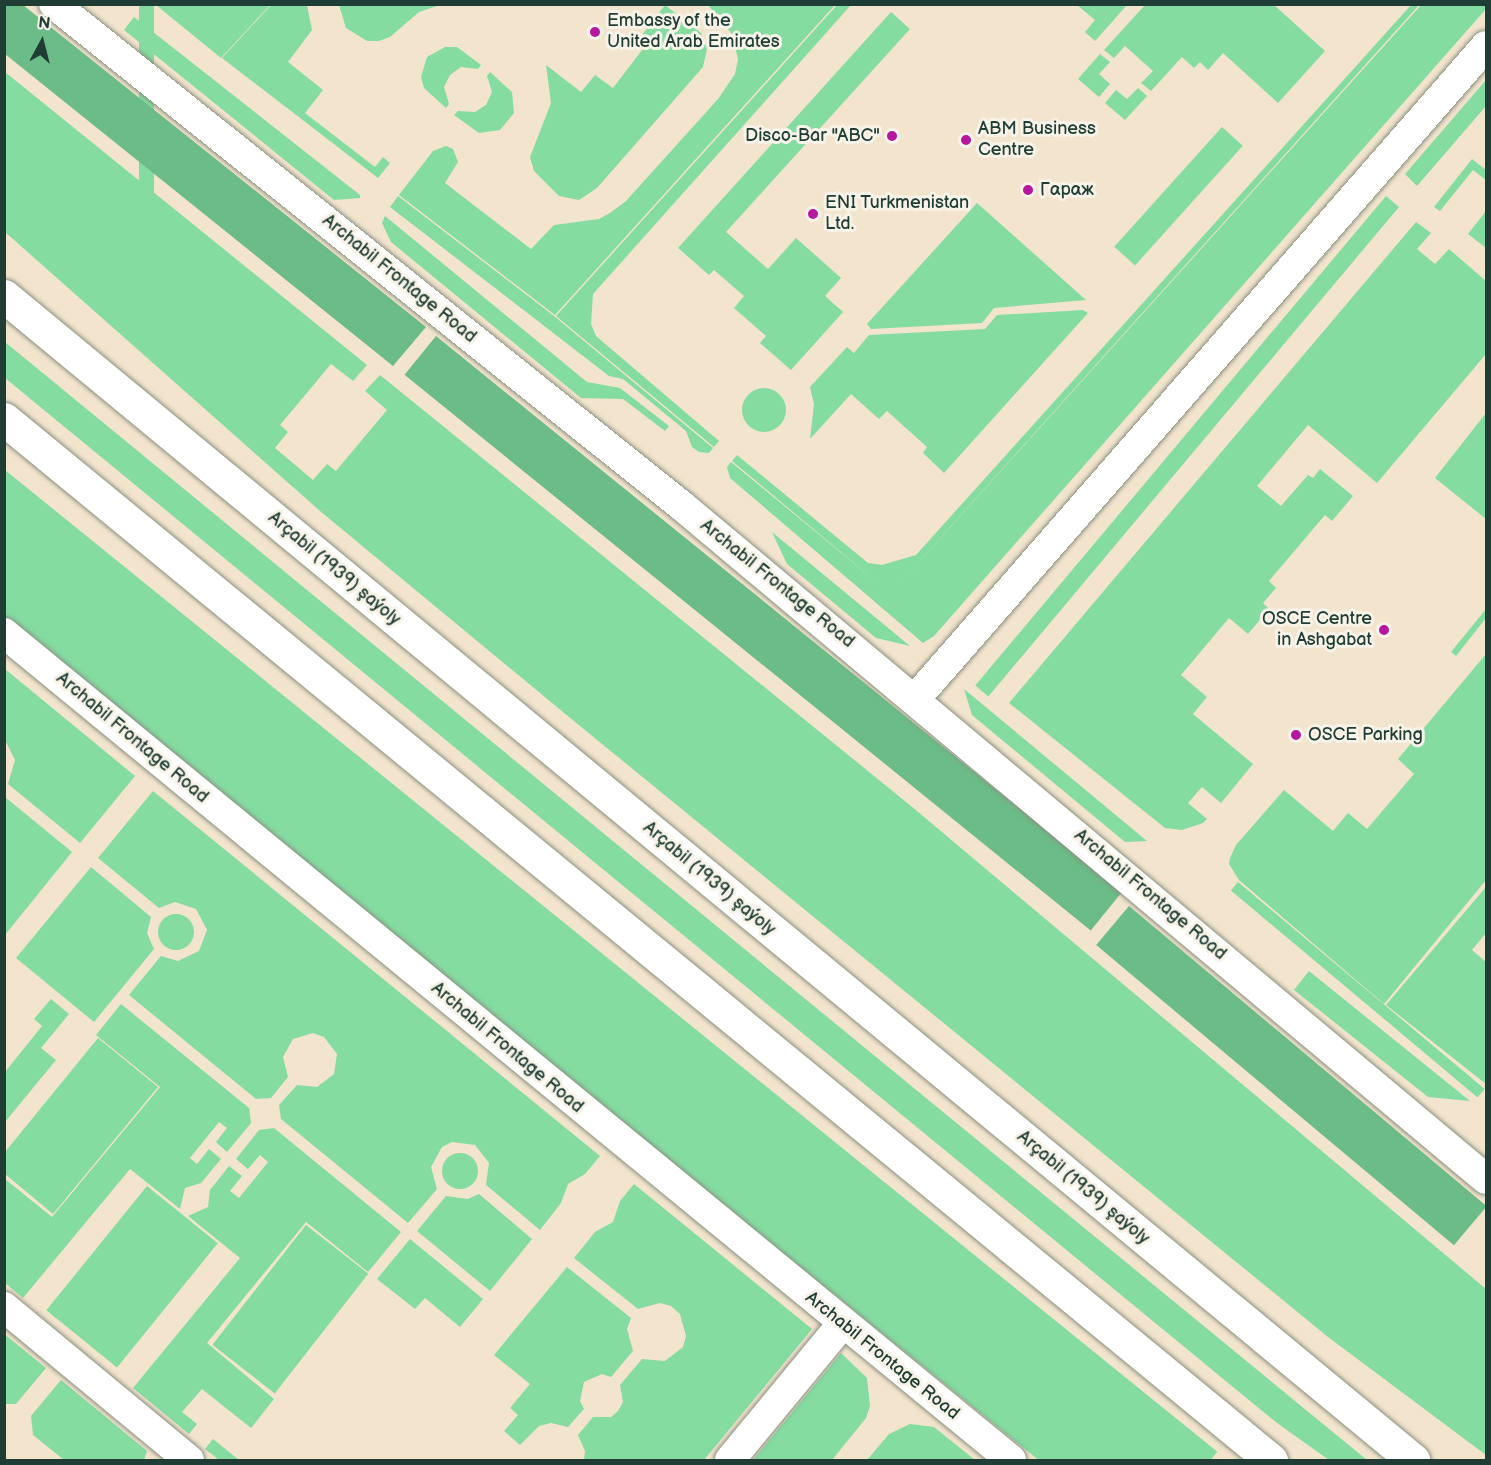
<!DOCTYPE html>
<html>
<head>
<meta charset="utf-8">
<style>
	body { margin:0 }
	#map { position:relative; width:1491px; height:1465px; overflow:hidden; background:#f3e4cd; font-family:"Balsamiq Sans",sans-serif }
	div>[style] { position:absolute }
	.green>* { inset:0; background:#84dca1; transform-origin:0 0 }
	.round { border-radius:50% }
	.forest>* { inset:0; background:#6bbc87; transform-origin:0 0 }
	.roads { filter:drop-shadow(0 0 2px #899080) drop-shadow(0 0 2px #899080) }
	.street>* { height:30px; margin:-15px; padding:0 15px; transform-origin:15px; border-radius:15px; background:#fff }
	.primary>* { height:33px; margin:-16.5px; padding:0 16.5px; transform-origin:16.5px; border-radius:16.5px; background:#fff }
	.dots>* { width:16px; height:16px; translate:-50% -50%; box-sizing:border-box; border:3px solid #f7f3e8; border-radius:50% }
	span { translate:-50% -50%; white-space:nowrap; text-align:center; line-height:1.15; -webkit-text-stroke:6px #f7f3e8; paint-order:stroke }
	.poi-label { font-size:18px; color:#1f3d34 }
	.left { translate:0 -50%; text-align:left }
	.right { translate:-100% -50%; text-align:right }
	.street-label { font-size:18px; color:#1f3d34 }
	.frame { position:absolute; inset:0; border:6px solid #1f3d34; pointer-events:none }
	.north { position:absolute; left:12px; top:12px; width:60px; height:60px; -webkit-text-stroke:4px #f7f3e8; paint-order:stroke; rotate:7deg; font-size:16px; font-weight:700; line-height:24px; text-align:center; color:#1f3d34 }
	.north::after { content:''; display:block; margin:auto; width:21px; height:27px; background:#1f3d34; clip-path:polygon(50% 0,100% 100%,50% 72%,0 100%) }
</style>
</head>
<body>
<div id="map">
	<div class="green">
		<i style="left:139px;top:5px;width:15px;height:287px"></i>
		<i style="clip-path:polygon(156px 5px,270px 5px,221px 58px)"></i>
		<i style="clip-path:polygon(271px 5px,307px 5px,312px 30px,288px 62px,323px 90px,305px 113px,375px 167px,383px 157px,390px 163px,378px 178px,222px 58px)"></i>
		<i style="clip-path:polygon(339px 5px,339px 4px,440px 5px,419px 12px,390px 37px,379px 41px,367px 41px,346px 28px)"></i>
		<i style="clip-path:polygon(665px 5px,701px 33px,707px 49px,703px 67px,597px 188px,579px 200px,559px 196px,534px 171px,530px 157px,551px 103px,546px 65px,581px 92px,595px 75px,613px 88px,649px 41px,642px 35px)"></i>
		<i style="clip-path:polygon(708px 5px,835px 5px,555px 315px,399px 195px,433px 151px,446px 146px,453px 149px,458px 162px,445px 183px,531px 249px,554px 225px,599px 219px,610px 213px,626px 201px,718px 99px,735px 74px,738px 59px,732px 34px)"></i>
		<i style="clip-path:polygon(837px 5px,851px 5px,593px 294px,591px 324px,596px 336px,719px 441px,714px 447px,556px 316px)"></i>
		<i style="clip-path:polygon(1077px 5px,1127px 4px,1127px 5px,1095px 41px,1085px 32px,1095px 20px)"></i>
		<i style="clip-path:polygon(1274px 5px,1325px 51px,1278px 103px,1223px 53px,1208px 70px,1200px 62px,1194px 68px,1182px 57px,1151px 91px,1141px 83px,1153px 71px,1125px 46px,1114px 58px,1104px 50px,1145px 5px)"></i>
		<i style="clip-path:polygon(1411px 5px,1419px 5px,890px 594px,1421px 5px,1486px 5px,1486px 9px,934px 636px,923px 643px,730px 478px,727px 467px,731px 462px,879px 584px,732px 461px,737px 455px,868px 563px,882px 565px,916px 555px)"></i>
		<i style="clip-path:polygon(891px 12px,910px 29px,726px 232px,768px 269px,796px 238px,841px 278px,825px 296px,843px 312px,791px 370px,760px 343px,766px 336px,734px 308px,744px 296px,714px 270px,709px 275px,678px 248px)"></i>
		<i style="clip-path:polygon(134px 17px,360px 195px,360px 198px,334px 200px,124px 30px)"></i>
		<i style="clip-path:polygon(445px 47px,457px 47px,481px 65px,478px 69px,461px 67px,450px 75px,444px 87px,449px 104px,446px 108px,424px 88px,421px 77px,427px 57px)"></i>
		<i style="clip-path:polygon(1100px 54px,1110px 62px,1099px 74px,1110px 84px,1099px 97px,1078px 79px)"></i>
		<i style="clip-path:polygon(5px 72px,367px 365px,353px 381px,331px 364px,280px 425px,288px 432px,275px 448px,313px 480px,327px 464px,336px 471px,387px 410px,365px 391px,380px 375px,911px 806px,1486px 1289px,1486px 1455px,1328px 1337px,569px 717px,320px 511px,5px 232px)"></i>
		<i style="clip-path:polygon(490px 72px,512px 92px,514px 113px,500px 130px,479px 133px,454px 115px,458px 111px,475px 112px,486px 105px,492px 92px,487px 76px)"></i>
		<i style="clip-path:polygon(1486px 80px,1486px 106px,1417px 186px,1405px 174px)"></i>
		<i style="clip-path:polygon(1138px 88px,1147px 96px,1125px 120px,1105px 103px,1116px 90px,1127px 99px)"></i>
		<i style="left:1222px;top:127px;width:28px;height:161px;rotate:42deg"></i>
		<i style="clip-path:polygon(1472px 159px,1486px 170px,1486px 180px,1473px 170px,1440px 211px,1434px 207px)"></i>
		<i style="clip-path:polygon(398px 196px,554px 316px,713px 448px,709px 453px,699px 452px,692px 447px,686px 431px,623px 379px,609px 376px,390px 207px)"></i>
		<i style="left:1386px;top:196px;width:17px;height:639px;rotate:40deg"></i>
		<i style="clip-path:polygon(977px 203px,1086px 300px,994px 308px,982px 323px,871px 329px,867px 324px)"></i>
		<i style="clip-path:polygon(1486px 211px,1486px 248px,1468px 234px)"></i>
		<i style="clip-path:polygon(385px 216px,587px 382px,620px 388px,669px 426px,665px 431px,623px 399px,581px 398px,391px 242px,382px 223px)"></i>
		<i style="clip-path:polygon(1416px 222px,1431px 233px,1417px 249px,1435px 264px,1449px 249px,1486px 281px,1486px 354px,1377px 483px,1308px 425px,1257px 486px,1281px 506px,1308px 475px,1313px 478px,1320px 469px,1353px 496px,1332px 521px,1325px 515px,1269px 581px,1276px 588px,1263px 603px,1269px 609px,1248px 634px,1229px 618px,1181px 675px,1207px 697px,1193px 714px,1253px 764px,1221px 803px,1202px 787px,1188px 803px,1207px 819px,1203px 823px,1182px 830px,1165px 828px,1009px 703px)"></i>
		<i style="clip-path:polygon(1083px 310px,1088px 313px,944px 473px,923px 453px,927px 447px,887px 411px,879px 419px,851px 394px,810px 439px,814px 404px,810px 387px,847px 347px,854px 353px,869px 335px,985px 329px,997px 315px)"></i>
		<i style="clip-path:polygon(5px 342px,1367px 1460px,1329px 1460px,1277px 1423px,5px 378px)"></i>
		<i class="round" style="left:742px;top:388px;width:44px;height:44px"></i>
		<i style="clip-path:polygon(1486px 413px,1486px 519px,1435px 478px)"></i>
		<i style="left:5px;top:470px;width:1560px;height:119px;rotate:39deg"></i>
		<i style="clip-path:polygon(772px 532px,910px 646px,876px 638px,787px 564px)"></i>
		<i style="clip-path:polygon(1486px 609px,1486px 618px,1456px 656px,1451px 652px)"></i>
		<i style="clip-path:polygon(1486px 654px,1486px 880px,1384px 1004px,1239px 880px,1229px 864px,1230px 858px,1236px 845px,1284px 790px,1333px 831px,1348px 813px,1367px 829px,1414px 774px,1398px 759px)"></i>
		<i style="clip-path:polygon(5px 669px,135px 776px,80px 843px,8px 784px,15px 760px,5px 740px)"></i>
		<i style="clip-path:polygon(964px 689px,1147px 841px,1125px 842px,972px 715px)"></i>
		<i style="clip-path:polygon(153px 791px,600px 1156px,585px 1174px,568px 1184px,561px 1203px,540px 1230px,486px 1185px,489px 1163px,475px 1145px,452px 1142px,442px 1147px,431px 1167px,437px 1189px,408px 1223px,281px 1119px,279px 1105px,297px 1085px,317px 1087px,334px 1074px,337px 1054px,324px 1037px,313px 1033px,293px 1039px,283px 1057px,288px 1077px,271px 1098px,256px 1099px,129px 995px,161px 956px,178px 961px,199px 951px,207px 930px,196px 909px,175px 902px,159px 908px,98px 858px)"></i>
		<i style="clip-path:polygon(5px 797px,72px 852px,5px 935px)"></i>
		<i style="clip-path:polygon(91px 867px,151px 917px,147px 933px,154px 949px,94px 1022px,16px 958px)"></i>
		<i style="left:1238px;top:882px;width:322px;height:11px;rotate:40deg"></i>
		<i style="clip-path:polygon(1486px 887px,1486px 933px,1472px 950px,1486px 962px,1486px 1084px,1386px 1005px)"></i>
		<i class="round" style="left:158px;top:914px;width:36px;height:36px"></i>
		<i style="clip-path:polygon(1309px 971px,1470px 1101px,1428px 1097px,1294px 990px)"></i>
		<i style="clip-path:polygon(51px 999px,69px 1014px,41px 1048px,56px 1060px,5px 1122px,5px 1072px,42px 1026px,34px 1019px)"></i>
		<i style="clip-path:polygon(121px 1004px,249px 1108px,251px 1123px,227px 1152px,216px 1142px,227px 1128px,219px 1122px,190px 1158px,197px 1164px,209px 1149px,221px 1159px,201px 1183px,185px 1188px,180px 1209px,130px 1169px,23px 1298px,5px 1283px,5px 1179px,52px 1217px,160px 1087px,96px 1035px)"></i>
		<i style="clip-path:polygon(98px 1038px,158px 1087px,53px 1214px,5px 1174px,5px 1152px)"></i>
		<i style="clip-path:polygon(274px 1128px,401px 1232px,368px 1272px,306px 1222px,207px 1343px,274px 1399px,251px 1428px,202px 1389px,182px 1412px,197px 1424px,189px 1434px,133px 1388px,240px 1258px,188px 1216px,208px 1207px,210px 1190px,229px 1166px,242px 1176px,230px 1191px,239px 1198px,268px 1162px,260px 1155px,248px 1169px,236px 1159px,259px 1130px)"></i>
		<i class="round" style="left:442px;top:1153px;width:36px;height:36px"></i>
		<i style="clip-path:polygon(634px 1184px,812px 1329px,704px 1460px,584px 1460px,585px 1451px,578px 1435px,593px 1417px,611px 1417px,618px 1411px,623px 1402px,620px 1385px,642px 1359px,665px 1361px,683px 1347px,686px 1336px,680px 1314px,671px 1306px,660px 1303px,638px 1309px,574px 1258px,595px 1232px,613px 1222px,620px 1201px)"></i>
		<i style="left:147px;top:1186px;width:91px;height:160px;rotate:39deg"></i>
		<i style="clip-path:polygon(479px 1194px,532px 1239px,490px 1291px,417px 1231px,446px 1196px,468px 1199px)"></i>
		<i style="left:306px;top:1225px;width:79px;height:152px;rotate:38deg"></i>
		<i style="clip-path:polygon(410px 1239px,483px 1299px,460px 1327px,425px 1298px,415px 1309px,377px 1279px)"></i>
		<i style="clip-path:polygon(567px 1267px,631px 1318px,627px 1329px,633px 1351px,611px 1377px,602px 1374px,584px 1382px,580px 1401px,584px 1409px,568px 1427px,551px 1423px,539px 1426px,520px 1445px,504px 1431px,518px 1415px,510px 1408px,530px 1384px,494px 1355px)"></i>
		<i style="clip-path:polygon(4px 1334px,46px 1368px,16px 1404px,5px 1404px)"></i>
		<i style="clip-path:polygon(841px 1353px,867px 1378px,870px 1406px,866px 1418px,832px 1460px,753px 1460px)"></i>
		<i style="clip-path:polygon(61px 1380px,147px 1451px,144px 1460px,64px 1460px,33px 1435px,31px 1416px)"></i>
		<i style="clip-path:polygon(910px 1424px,934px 1427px,975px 1460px,867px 1460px,889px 1434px)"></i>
		<i style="clip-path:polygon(213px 1439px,239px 1460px,219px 1460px,205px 1449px)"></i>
	</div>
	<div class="forest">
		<i style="clip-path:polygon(4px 5px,23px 5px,426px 327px,393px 366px,5px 54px)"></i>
		<i style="left:436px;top:336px;width:883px;height:50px;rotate:39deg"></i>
		<i style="left:1129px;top:906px;width:467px;height:51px;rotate:40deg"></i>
	</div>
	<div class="roads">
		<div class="street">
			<i style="left:54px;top:4px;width:804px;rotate:38.64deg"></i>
			<i style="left:682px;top:506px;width:1048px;rotate:39.93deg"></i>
			<i style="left:4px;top:633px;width:1303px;rotate:39.39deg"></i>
			<i style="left:916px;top:698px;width:866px;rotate:-48.84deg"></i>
			<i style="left:4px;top:1307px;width:240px;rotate:39.6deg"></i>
			<i style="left:730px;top:1460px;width:176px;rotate:-50.5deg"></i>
		</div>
		<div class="primary">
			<i style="left:4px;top:296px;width:1828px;rotate:39.56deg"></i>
			<i style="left:4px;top:419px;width:1640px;rotate:39.41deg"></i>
		</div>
	</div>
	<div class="dots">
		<i style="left:595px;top:32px;background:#b5179e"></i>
		<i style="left:892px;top:136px;background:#b5179e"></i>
		<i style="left:966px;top:140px;background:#b5179e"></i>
		<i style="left:1028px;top:190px;background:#b5179e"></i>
		<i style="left:813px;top:214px;background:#b5179e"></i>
		<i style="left:1384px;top:630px;background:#b5179e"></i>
		<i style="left:1296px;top:735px;background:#b5179e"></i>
	</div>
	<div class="poi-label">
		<span class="left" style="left:607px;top:32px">Embassy of the<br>United Arab Emirates</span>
		<span class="left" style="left:978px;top:140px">ABM Business<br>Centre</span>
		<span class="right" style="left:880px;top:136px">Disco-Bar "ABC"</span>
		<span class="left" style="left:1040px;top:190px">Гараж</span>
		<span class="left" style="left:825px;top:214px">ENI Turkmenistan<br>Ltd.</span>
		<span class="right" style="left:1372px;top:630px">OSCE Centre<br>in Ashgabat</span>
		<span class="left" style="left:1308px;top:735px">OSCE Parking</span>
	</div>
	<div class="street-label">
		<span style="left:399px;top:279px;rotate:39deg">Archabil Frontage Road</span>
		<span style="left:334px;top:569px;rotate:40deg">Arçabil (1939) şaýoly</span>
		<span style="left:777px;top:584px;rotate:39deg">Archabil Frontage Road</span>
		<span style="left:132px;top:738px;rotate:40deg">Archabil Frontage Road</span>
		<span style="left:709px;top:879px;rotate:40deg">Arçabil (1939) şaýoly</span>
		<span style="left:1150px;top:895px;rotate:40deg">Archabil Frontage Road</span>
		<span style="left:507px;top:1048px;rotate:40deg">Archabil Frontage Road</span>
		<span style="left:1083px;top:1188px;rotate:40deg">Arçabil (1939) şaýoly</span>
		<span style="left:882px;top:1356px;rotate:39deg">Archabil Frontage Road</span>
	</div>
	<div class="frame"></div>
	<div class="north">N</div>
</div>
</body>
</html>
